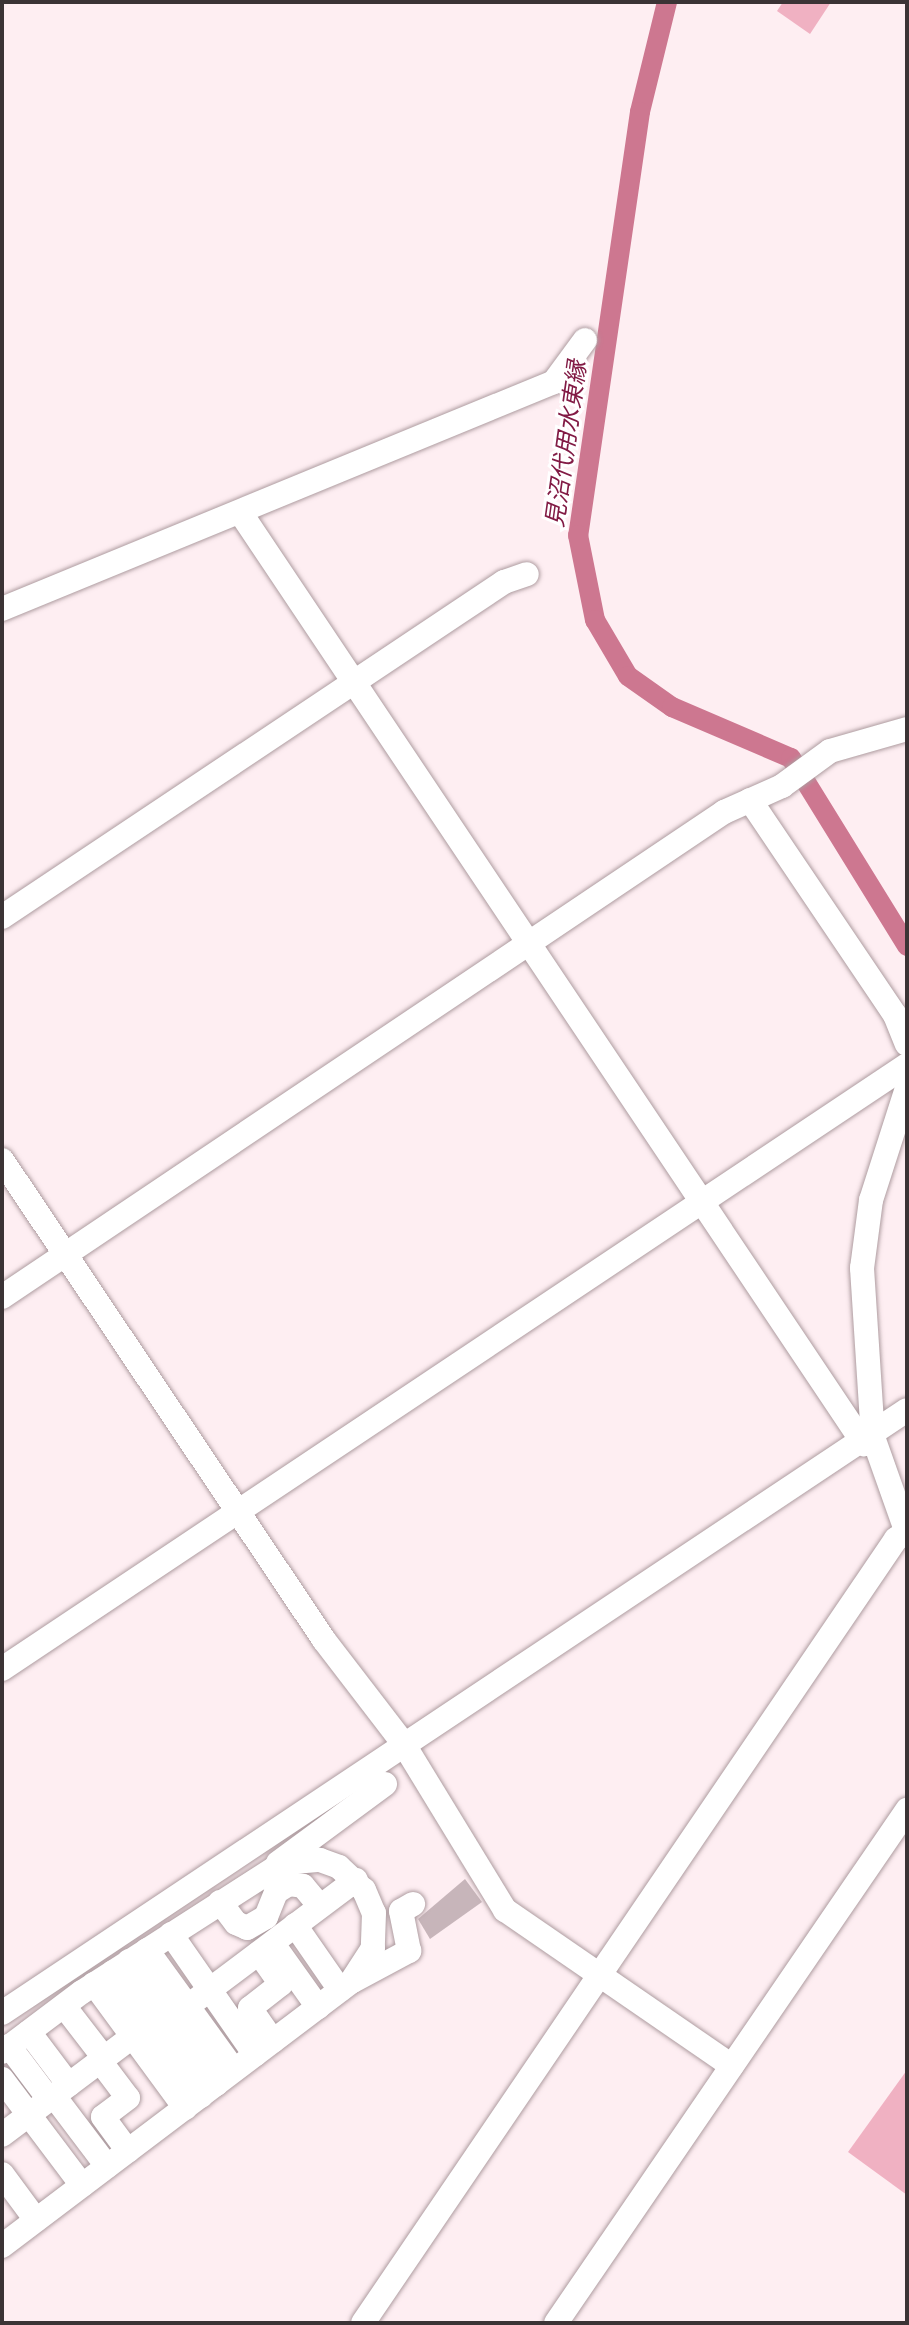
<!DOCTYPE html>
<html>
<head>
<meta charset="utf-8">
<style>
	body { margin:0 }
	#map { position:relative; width:909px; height:2325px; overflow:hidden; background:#feeef2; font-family:"Public Sans","Noto Sans JP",sans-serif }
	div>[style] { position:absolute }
	.green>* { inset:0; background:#f0b1c2 }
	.canal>* { height:20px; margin:-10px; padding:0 10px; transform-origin:10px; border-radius:10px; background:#cd7790 }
	.building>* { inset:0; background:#c7b5ba }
	.roads { filter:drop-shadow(0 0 2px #ae9ca0) drop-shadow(0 0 2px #ae9ca0) }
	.minor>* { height:24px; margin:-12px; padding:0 12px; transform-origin:12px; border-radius:12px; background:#fff }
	span { translate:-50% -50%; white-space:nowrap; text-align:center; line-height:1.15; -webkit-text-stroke:6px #fff; paint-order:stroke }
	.water-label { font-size:24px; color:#821b45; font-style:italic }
	.frame { position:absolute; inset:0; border:4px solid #3b3335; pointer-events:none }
</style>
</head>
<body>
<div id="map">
	<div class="green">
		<i style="clip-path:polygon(783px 2px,831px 2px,810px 34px,777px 11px)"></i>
		<i style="clip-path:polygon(907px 2070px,907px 2195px,848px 2152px)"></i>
	</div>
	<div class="canal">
		<i style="left:667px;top:2px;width:113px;rotate:103.8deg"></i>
		<i style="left:640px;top:112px;width:428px;rotate:98.3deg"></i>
		<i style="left:578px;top:535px;width:87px;rotate:78.7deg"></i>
		<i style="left:595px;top:620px;width:65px;rotate:59.5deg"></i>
		<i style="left:628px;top:676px;width:54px;rotate:35.2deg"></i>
		<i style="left:672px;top:707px;width:129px;rotate:23.2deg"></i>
		<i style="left:791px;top:758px;width:221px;rotate:58.3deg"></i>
	</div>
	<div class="building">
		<i style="clip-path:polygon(465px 1879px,482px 1902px,430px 1939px,418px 1919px)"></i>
	</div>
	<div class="roads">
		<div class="minor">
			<i style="left:240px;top:512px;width:1122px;rotate:56.2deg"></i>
			<i style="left:2px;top:609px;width:597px;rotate:-22.35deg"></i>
			<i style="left:554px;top:382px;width:52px;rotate:-53.6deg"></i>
			<i style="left:750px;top:800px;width:259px;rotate:56deg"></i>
			<i style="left:895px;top:1015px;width:31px;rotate:68deg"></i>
			<i style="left:2px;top:917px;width:604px;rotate:-33.72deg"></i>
			<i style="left:504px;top:582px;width:24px;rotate:-19deg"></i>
			<i style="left:907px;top:1088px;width:118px;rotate:107.8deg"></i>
			<i style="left:871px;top:1200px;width:69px;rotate:97.5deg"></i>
			<i style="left:862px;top:1268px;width:169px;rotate:86.3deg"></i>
			<i style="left:873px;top:1437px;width:102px;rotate:70.5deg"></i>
			<i style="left:2px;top:1160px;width:578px;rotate:56.14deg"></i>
			<i style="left:324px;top:1640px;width:130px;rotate:52.5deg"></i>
			<i style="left:403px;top:1743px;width:196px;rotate:58.6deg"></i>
			<i style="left:505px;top:1910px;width:275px;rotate:34.5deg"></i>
			<i style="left:2px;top:1297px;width:870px;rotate:-33.89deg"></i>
			<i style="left:724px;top:812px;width:64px;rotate:-24.1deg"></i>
			<i style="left:782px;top:786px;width:59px;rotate:-36.1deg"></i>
			<i style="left:830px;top:751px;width:80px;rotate:-15.9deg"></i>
			<i style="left:2px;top:1669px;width:1088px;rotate:-33.72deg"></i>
			<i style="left:278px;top:1863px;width:133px;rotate:-36.4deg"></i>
			<i style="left:220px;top:1902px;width:26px;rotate:53deg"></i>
			<i style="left:236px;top:1923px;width:12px;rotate:24deg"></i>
			<i style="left:247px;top:1928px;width:22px;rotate:-30deg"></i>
			<i style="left:266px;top:1917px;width:27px;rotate:-68deg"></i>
			<i style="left:276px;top:1892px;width:15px;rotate:-32deg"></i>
			<i style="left:289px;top:1884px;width:14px;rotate:8deg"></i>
			<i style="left:303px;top:1886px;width:26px;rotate:50deg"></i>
			<i style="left:295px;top:1925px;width:79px;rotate:55.3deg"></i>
			<i style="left:171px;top:1934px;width:147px;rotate:55.2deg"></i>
			<i style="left:147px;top:1950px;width:148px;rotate:54.1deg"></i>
			<i style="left:278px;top:1951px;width:69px;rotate:54.5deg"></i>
			<i style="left:259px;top:1953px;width:38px;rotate:55deg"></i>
			<i style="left:281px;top:1984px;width:39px;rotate:142deg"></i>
			<i style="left:250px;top:2008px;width:40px;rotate:55.1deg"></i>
			<i style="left:129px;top:1961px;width:151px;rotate:54.7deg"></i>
			<i style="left:113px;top:1972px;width:152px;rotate:54.6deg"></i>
			<i style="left:353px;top:1981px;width:64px;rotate:-28.2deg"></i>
			<i style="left:409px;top:1951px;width:41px;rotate:-101.3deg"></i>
			<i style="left:401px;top:1911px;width:14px;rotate:-30deg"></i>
			<i style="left:94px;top:1984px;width:154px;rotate:53.7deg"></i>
			<i style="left:64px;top:2006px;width:66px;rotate:52.4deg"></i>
			<i style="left:188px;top:2006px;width:210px;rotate:-36.9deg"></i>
			<i style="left:2px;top:2013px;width:1087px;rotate:-33.68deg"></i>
			<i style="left:29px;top:2032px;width:66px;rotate:53deg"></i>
			<i style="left:9px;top:2046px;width:66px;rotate:53deg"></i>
			<i style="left:2px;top:2052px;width:100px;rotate:-36.9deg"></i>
			<i style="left:82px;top:1992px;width:239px;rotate:-32.7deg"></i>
			<i style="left:283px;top:1863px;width:37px;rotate:-5deg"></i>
			<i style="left:320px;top:1860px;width:20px;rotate:20deg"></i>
			<i style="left:339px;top:1867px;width:34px;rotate:43deg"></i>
			<i style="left:364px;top:1890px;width:25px;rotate:67deg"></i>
			<i style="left:374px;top:1913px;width:35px;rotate:92deg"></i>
			<i style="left:373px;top:1948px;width:40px;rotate:122.9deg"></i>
			<i style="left:351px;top:1982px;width:438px;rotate:142.9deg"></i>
			<i style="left:100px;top:2061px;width:46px;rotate:52.9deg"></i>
			<i style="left:128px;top:2098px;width:31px;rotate:143deg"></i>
			<i style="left:103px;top:2117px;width:42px;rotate:53.7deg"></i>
			<i style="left:2px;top:2079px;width:133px;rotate:53deg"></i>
			<i style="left:54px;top:2096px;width:88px;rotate:52.9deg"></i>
			<i style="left:2px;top:2135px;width:163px;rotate:-37deg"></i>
			<i style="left:2px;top:2174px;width:57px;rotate:53.5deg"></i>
			<i style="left:363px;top:2323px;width:948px;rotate:-55.79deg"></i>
			<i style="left:896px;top:1539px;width:12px;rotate:-35deg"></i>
			<i style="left:556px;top:2323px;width:622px;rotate:-55.62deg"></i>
		</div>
	</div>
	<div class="water-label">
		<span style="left:566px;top:444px;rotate:-82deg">見沼代用水東縁</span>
	</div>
	<div class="frame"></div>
</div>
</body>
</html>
